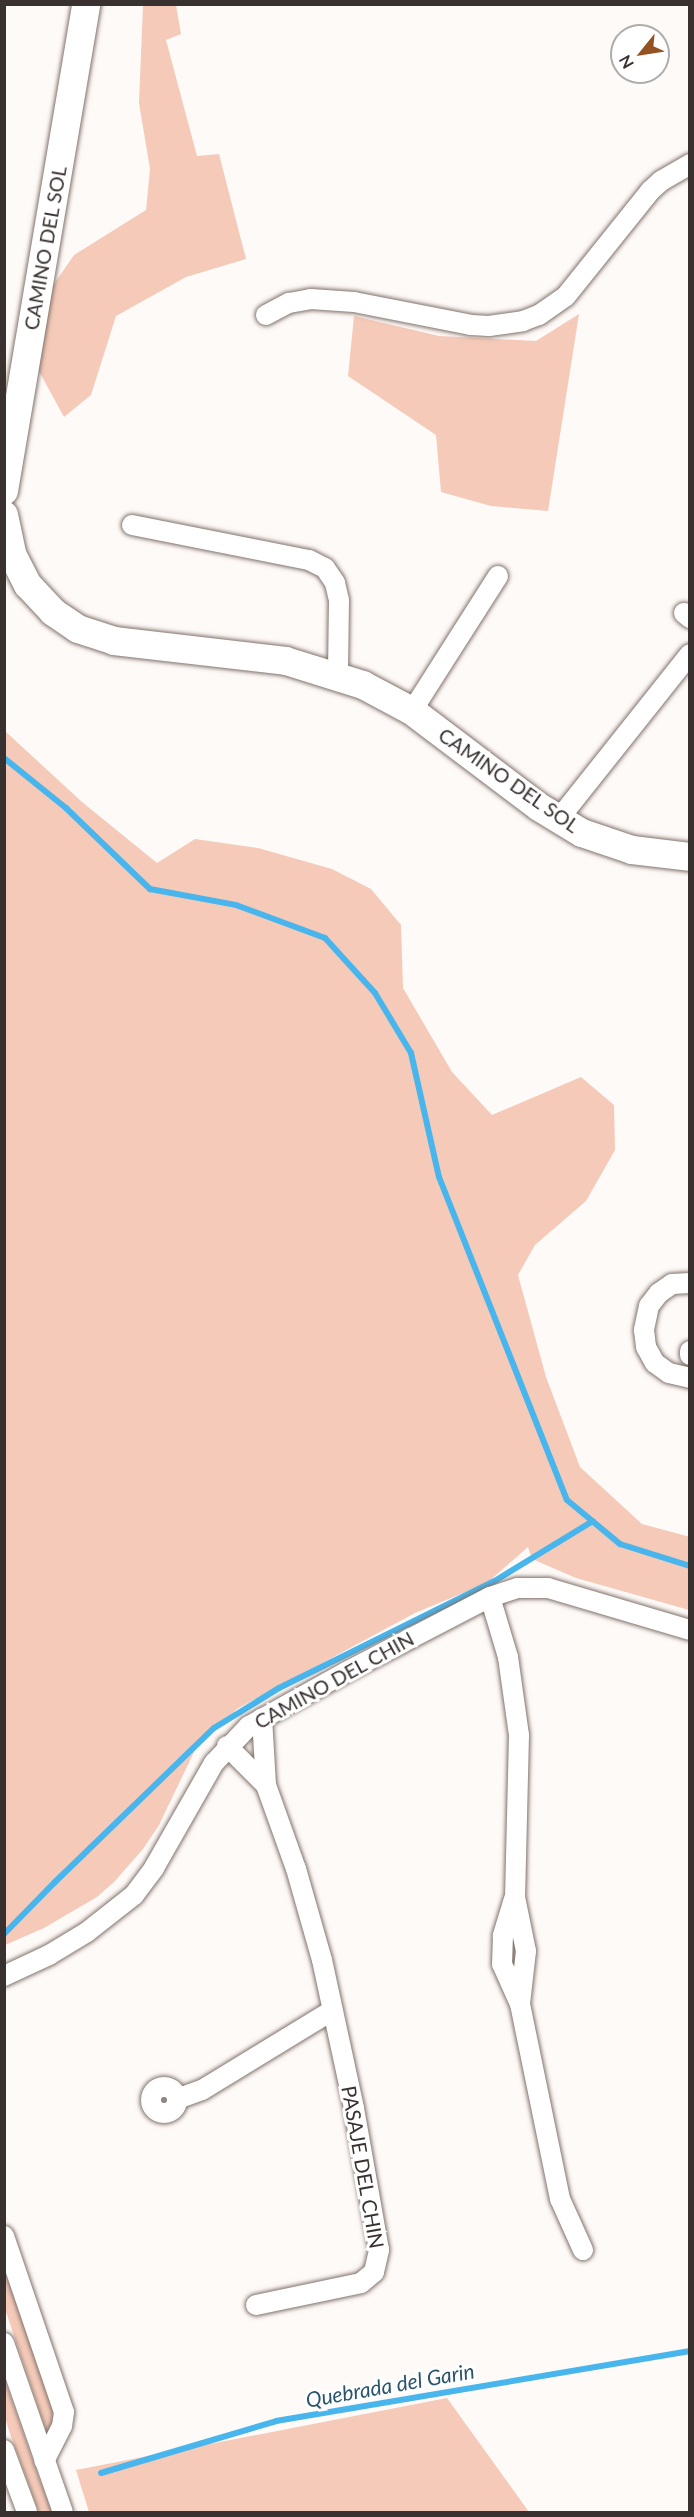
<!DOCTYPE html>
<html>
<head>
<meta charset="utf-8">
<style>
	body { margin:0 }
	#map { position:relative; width:694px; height:2517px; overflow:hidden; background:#fefaf8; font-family:Lato,sans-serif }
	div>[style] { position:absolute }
	.green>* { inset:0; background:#f5cab9 }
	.stream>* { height:6px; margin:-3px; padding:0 3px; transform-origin:3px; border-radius:3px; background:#48b5ed }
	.roads { filter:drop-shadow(0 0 2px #82726b) drop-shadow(0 0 2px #82726b) }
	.street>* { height:20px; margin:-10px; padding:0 10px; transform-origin:10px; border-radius:10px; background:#fff }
	.street>.ring { margin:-10px; padding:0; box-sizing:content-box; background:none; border:20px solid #fff; border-radius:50% }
	.secondary>* { height:28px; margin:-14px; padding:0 14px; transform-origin:14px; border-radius:14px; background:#fff }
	span { translate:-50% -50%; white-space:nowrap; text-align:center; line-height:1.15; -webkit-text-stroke:6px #fff; paint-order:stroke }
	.street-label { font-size:20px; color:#38312f }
	.water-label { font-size:21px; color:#28546c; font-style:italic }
	.frame { position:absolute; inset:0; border:6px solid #38312f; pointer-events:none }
	.north { position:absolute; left:610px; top:24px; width:60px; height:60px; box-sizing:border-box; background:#fff; border:2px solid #afadac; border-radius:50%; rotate:240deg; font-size:16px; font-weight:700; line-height:24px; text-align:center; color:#38312f }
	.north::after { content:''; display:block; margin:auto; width:21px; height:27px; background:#955221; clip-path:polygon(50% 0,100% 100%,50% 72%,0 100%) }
</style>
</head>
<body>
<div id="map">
	<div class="green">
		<i style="clip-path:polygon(143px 5px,176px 5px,181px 34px,166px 40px,197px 156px,219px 154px,246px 259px,186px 277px,116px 316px,91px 395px,64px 417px,35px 364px,45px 297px,74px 255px,146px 210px,150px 169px,139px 103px)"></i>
		<i style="clip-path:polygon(579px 314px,548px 511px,491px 506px,441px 492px,436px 435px,348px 376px,354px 316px,439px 336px,536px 341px)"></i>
		<i style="clip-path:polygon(5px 731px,82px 802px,157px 863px,195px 839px,258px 848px,332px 869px,371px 889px,401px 925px,403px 988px,452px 1072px,492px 1115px,581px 1077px,614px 1105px,615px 1150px,586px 1201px,535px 1245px,518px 1275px,546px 1377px,580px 1467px,642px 1524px,690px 1537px,689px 1610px,576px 1578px,532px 1559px,528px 1547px,487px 1583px,415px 1613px,237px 1709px,196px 1748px,159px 1825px,143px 1849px,114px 1882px,97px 1897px,44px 1928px,5px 1945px)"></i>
		<i style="clip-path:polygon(4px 2258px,56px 2409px,49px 2439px,5px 2309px)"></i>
		<i style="clip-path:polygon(5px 2380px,38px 2475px,52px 2512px,39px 2512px,9px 2431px,5px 2417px)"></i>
		<i style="clip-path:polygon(447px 2398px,529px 2512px,89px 2512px,76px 2470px)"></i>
	</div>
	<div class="stream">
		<i style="left:4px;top:758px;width:80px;rotate:38.9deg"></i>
		<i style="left:66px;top:808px;width:117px;rotate:44deg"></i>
		<i style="left:150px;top:889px;width:87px;rotate:10.5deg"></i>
		<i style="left:236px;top:905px;width:95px;rotate:20.3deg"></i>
		<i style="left:325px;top:938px;width:74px;rotate:47.7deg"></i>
		<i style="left:375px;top:993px;width:70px;rotate:59deg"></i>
		<i style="left:411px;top:1053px;width:127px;rotate:77.3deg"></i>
		<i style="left:439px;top:1177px;width:347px;rotate:68.4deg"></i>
		<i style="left:567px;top:1500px;width:69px;rotate:39.7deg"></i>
		<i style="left:620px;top:1544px;width:73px;rotate:17.4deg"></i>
		<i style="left:4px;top:1934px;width:73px;rotate:-45.6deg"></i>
		<i style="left:55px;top:1882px;width:221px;rotate:-44.1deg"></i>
		<i style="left:214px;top:1728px;width:76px;rotate:-31.6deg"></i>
		<i style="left:279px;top:1688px;width:239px;rotate:-26.4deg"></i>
		<i style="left:493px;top:1582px;width:117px;rotate:-31.4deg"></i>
		<i style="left:101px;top:2473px;width:183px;rotate:-16.5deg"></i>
		<i style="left:276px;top:2421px;width:420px;rotate:-9.6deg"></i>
	</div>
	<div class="roads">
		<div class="street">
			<i style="left:266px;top:315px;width:26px;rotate:-28deg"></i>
			<i style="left:289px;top:303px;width:22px;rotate:-10deg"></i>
			<i style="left:311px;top:299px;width:43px;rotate:4deg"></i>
			<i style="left:354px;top:302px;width:119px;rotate:11.1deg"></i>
			<i style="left:471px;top:325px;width:18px;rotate:3deg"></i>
			<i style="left:489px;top:326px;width:34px;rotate:-8deg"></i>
			<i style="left:523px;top:321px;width:17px;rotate:-21deg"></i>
			<i style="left:539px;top:315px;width:33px;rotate:-35deg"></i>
			<i style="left:566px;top:296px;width:134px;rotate:-51.3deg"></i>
			<i style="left:650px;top:191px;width:15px;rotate:-42deg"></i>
			<i style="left:661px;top:181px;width:34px;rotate:-30deg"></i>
			<i style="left:132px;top:525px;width:180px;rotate:11.2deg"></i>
			<i style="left:309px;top:560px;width:18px;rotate:27deg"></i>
			<i style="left:325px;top:568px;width:18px;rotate:56deg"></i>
			<i style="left:335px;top:583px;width:17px;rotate:77deg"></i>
			<i style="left:339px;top:600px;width:76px;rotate:90.8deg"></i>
			<i style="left:684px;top:613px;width:8px;rotate:40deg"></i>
			<i style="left:412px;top:711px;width:160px;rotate:-57.5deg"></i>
			<i style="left:558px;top:820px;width:212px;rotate:-51.5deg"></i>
			<i style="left:690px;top:1283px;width:18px;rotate:177deg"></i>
			<i style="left:672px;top:1284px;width:16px;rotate:145deg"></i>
			<i style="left:659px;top:1293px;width:16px;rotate:128deg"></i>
			<i style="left:649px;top:1306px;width:25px;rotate:102deg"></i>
			<i style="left:644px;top:1330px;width:17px;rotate:83deg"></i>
			<i style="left:646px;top:1347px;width:18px;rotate:61deg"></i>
			<i style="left:655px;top:1363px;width:17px;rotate:36deg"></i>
			<i style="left:669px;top:1373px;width:22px;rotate:13deg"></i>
			<i style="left:690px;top:1351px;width:4px;rotate:90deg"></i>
			<i style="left:490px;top:1597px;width:63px;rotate:73.3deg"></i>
			<i style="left:508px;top:1657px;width:79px;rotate:82deg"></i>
			<i style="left:519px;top:1735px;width:162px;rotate:91.4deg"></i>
			<i style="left:515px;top:1897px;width:55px;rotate:78.5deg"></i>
			<i style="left:526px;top:1951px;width:53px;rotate:96.5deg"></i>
			<i style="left:227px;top:1746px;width:55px;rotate:45deg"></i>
			<i style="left:514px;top:1899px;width:39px;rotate:107deg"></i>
			<i style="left:503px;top:1936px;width:28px;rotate:92deg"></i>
			<i style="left:502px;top:1964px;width:44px;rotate:65.8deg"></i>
			<i style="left:520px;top:2004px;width:199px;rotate:78.4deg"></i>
			<i style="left:560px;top:2199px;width:56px;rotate:65.7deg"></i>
			<i style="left:4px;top:1976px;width:50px;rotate:-25deg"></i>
			<i style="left:49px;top:1955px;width:44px;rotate:-31.2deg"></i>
			<i style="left:87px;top:1932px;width:60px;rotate:-38.2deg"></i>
			<i style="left:134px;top:1895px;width:34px;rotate:-53deg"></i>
			<i style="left:154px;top:1868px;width:121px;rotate:-60.3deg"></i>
			<i style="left:214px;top:1763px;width:51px;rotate:-46.6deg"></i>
			<i style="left:249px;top:1726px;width:111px;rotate:-29.1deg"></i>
			<i style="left:346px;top:1672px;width:162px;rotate:-27.5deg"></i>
			<i style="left:490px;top:1597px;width:28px;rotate:-18deg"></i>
			<i style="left:517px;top:1588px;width:31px"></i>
			<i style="left:548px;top:1588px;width:148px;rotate:16.5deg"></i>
			<i class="ring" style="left:151px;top:2087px;width:6px;height:6px"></i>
			<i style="left:177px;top:2099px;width:27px;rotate:-20deg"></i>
			<i style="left:202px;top:2090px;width:153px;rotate:-31.4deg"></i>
			<i style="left:4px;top:2236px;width:186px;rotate:71.2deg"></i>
			<i style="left:64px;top:2412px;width:14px;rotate:98deg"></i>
			<i style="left:62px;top:2426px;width:39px;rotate:117deg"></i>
			<i style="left:256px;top:2305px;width:107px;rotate:-11.8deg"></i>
			<i style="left:361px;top:2283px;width:17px;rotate:-40deg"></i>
			<i style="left:374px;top:2272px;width:23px;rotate:-77deg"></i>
			<i style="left:379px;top:2250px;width:144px;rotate:-100deg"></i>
			<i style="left:354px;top:2108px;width:151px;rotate:-102.2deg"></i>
			<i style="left:322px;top:1960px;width:95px;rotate:-105.9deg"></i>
			<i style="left:296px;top:1869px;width:89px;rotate:-109.7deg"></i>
			<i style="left:266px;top:1785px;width:67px;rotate:-93.4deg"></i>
			<i style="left:4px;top:2343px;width:179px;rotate:70.8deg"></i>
			<i style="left:4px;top:2450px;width:66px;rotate:69.6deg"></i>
		</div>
		<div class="secondary">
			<i style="left:4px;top:491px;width:494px;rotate:-80.4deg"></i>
			<i style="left:4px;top:515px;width:40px;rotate:78deg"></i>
			<i style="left:12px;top:554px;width:35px;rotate:63deg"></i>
			<i style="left:28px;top:585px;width:37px;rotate:47deg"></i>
			<i style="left:53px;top:612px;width:30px;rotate:34deg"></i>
			<i style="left:78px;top:629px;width:38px;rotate:18deg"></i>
			<i style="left:114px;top:641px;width:173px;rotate:6.6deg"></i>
			<i style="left:286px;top:661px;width:81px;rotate:17.3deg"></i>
			<i style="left:363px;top:685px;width:55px;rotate:28deg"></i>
			<i style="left:412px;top:711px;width:159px;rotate:37.1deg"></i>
			<i style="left:539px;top:807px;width:50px;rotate:31.2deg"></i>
			<i style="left:582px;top:833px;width:53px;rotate:18.8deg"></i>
			<i style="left:632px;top:850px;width:58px;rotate:6.9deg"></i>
		</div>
	</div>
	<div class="street-label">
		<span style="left:45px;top:248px;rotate:-80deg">CAMINO DEL SOL</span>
		<span style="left:509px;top:780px;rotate:35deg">CAMINO DEL SOL</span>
		<span style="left:334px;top:1680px;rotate:-29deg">CAMINO DEL CHIN</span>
		<span style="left:363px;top:2167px;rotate:80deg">PASAJE DEL CHIN</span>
	</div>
	<div class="water-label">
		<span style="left:390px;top:2385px;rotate:-10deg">Quebrada del Garin</span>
	</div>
	<div class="frame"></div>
	<div class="north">N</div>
</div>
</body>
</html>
